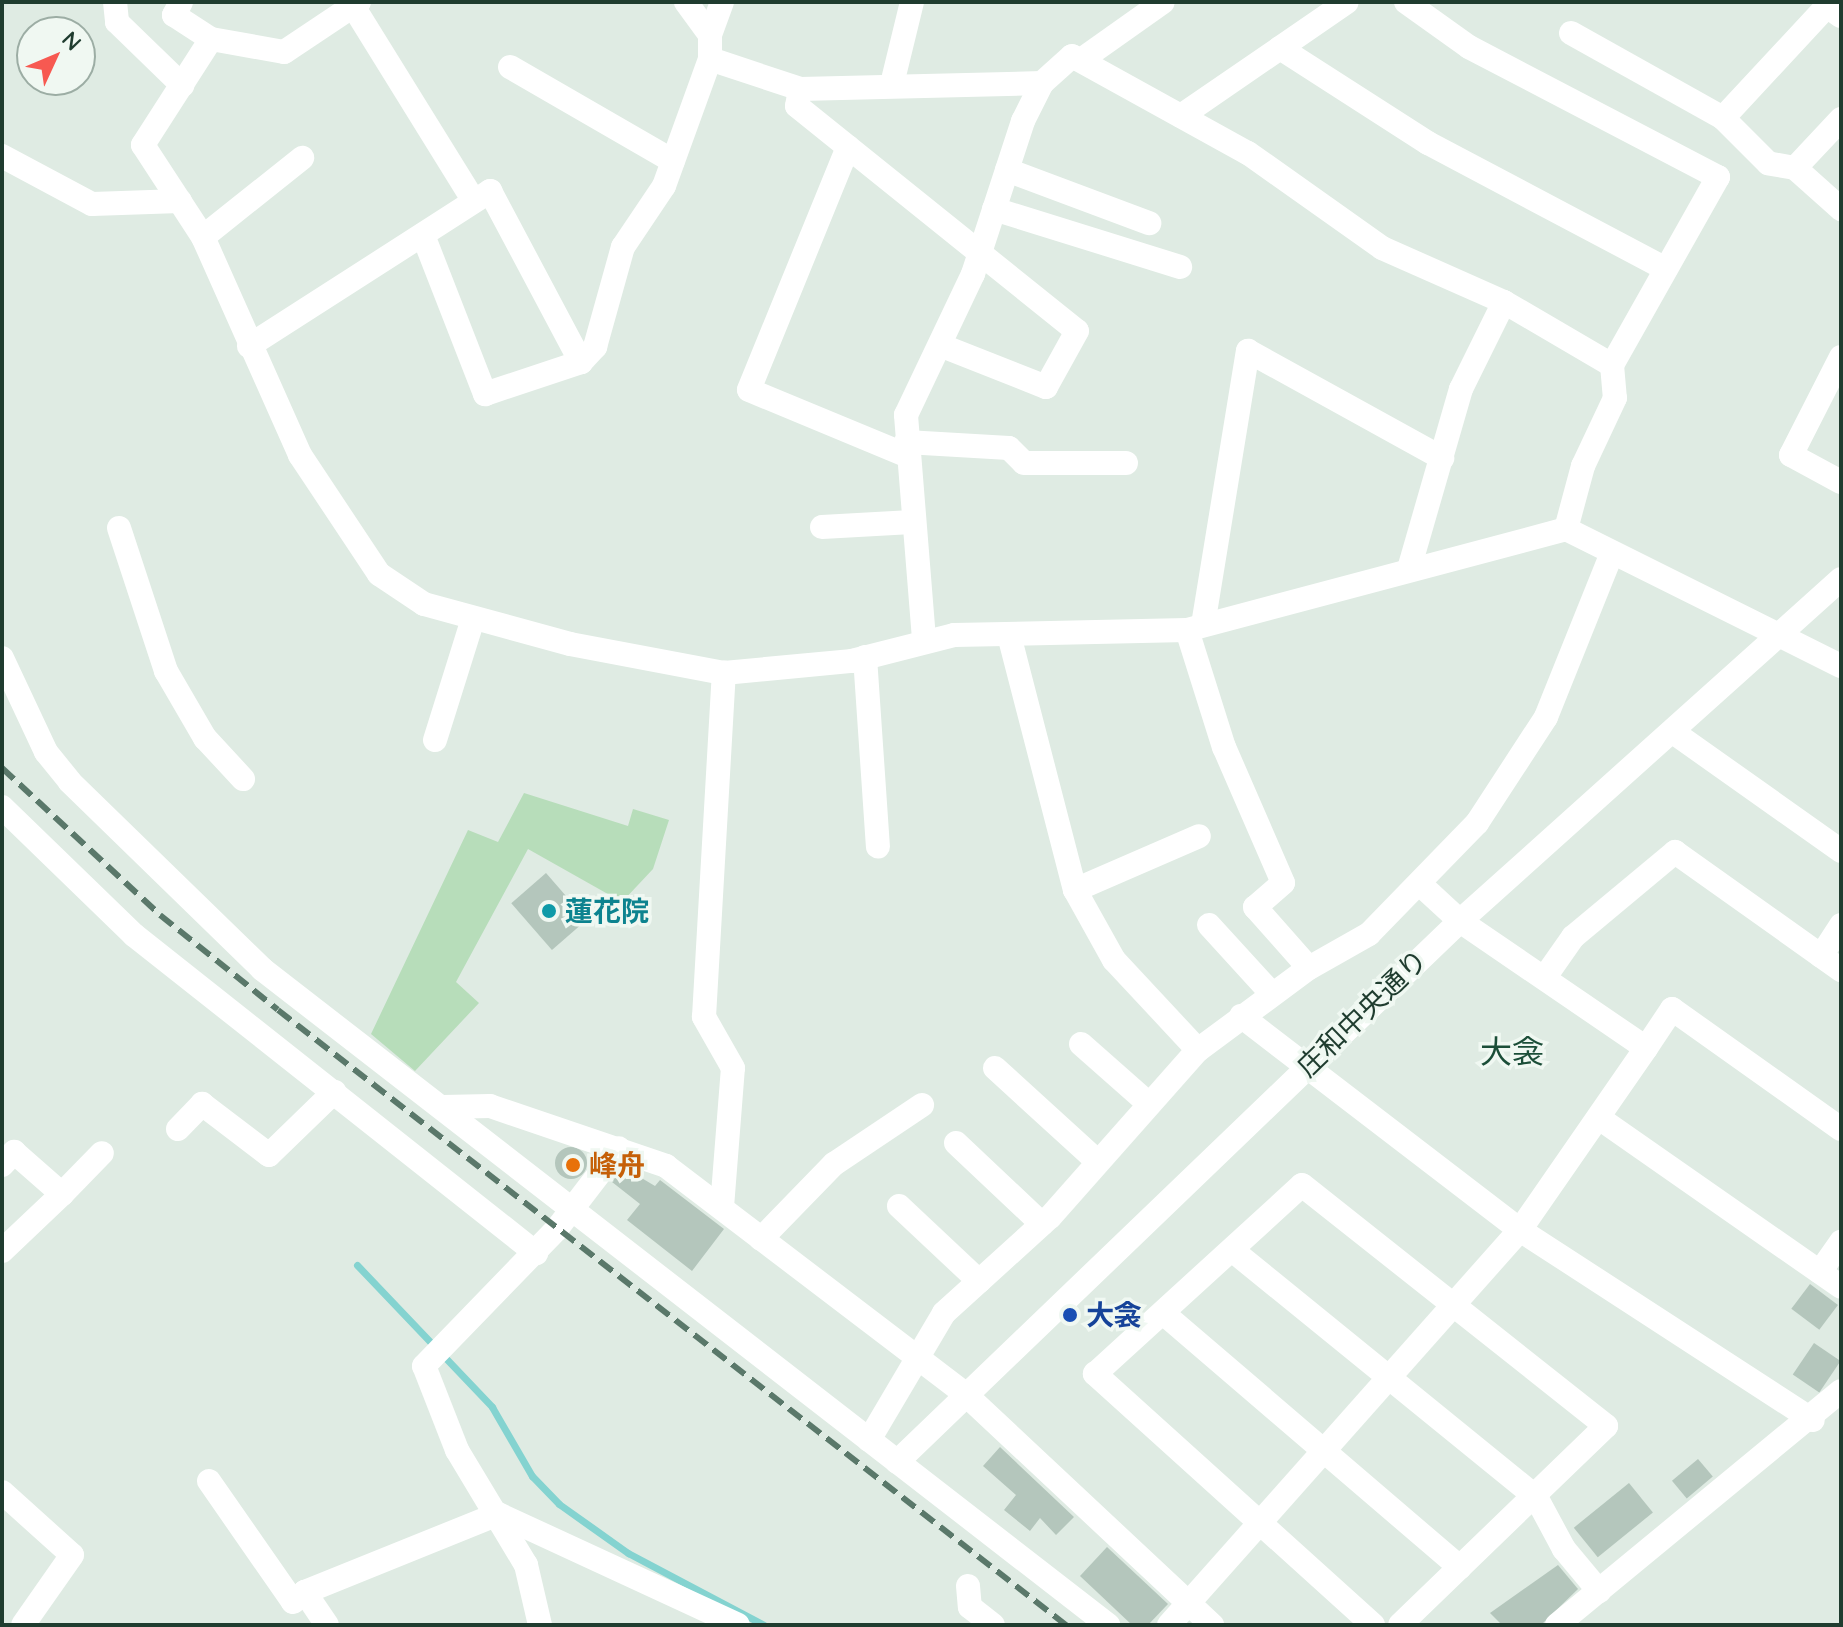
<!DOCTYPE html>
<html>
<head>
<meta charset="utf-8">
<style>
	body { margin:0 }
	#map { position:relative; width:1843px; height:1627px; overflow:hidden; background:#dfebe3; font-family:Quicksand,"Noto Sans JP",sans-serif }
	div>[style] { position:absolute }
	.green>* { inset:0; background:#b7ddba }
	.stream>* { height:7px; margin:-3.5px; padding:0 3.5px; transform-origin:3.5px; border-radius:3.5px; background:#84d3d0 }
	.building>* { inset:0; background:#b4c6bc; transform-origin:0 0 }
	.round { border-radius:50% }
	.minor>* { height:24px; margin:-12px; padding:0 12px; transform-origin:12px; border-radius:12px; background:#fff }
	.rail>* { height:6px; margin-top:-3px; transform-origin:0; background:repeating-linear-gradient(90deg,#5a786a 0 16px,transparent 0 24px) }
	.dots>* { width:22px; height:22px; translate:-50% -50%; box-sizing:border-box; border:4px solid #f0f8f2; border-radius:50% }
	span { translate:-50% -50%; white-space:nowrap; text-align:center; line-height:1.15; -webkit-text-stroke:7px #f0f8f2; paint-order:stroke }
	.culture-label { font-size:28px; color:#0d838f; font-weight:700 }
	.left { translate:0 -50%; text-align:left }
	.street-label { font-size:28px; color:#1f3c2f }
	.food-label { font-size:28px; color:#c56008; font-weight:700 }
	.transit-label { font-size:28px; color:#164399; font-weight:700 }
	.quarter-label { font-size:32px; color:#1b4e38 }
	.frame { position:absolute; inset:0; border:4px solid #1f3c2f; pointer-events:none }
	.north { position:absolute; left:16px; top:16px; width:80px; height:80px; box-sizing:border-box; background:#f0f8f2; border:2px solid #9cada4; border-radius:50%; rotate:46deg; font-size:22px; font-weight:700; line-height:32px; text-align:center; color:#1f3c2f }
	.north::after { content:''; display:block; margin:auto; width:28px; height:36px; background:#f75951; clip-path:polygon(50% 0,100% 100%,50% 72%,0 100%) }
</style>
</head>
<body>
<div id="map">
	<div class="green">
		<i style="clip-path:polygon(524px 793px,628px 826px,633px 809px,669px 820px,653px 869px,622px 902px,528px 849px,456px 982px,479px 1003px,415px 1071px,371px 1034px,468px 830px,498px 842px)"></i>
	</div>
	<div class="stream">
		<i style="left:357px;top:1265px;width:196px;rotate:46.4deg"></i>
		<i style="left:492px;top:1407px;width:80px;rotate:59.9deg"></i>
		<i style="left:532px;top:1476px;width:39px;rotate:46deg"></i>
		<i style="left:559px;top:1504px;width:85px;rotate:35.4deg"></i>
		<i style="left:628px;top:1553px;width:154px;rotate:27.9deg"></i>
	</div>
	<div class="building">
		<i style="left:546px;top:873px;width:62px;height:46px;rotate:49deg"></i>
		<i class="round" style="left:555px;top:1147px;width:32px;height:32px"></i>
		<i style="clip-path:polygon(623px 1167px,655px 1186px,660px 1180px,724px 1229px,692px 1271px,627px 1220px,640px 1204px,612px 1182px)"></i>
		<i style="left:1810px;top:1284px;width:35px;height:31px;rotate:37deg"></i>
		<i style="left:1814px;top:1343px;width:32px;height:38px;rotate:34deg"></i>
		<i style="clip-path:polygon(1000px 1447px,1074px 1517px,1056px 1535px,1040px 1518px,1030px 1531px,1004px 1510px,1016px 1495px,983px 1466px)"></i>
		<i style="left:1698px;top:1459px;width:23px;height:34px;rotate:50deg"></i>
		<i style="left:1629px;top:1483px;width:38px;height:71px;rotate:51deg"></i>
		<i style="clip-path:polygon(1107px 1547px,1168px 1604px,1148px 1625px,1132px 1625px,1080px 1576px)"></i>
		<i style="clip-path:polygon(1558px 1565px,1578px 1589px,1541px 1625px,1502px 1625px,1490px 1613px)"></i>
	</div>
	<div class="minor">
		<i style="left:115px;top:2px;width:20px;rotate:84deg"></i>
		<i style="left:117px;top:22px;width:91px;rotate:44.1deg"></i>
		<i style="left:181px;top:2px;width:15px;rotate:118deg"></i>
		<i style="left:174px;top:15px;width:44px;rotate:33deg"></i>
		<i style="left:359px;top:2px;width:90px;rotate:146.3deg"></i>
		<i style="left:284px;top:52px;width:74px;rotate:-169.9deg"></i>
		<i style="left:211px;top:39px;width:126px;rotate:122.7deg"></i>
		<i style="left:143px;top:145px;width:110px;rotate:56.9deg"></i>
		<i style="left:203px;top:237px;width:239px;rotate:66deg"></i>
		<i style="left:300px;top:455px;width:143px;rotate:56.4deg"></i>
		<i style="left:379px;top:574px;width:54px;rotate:33.7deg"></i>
		<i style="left:424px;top:604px;width:151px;rotate:15.3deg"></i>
		<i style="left:570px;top:644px;width:157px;rotate:10.7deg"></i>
		<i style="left:724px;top:673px;width:129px;rotate:-5.4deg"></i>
		<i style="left:852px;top:661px;width:105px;rotate:-14.3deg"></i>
		<i style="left:954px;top:635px;width:233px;rotate:-1.2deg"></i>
		<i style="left:1187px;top:630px;width:392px;rotate:-14.9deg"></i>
		<i style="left:1566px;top:529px;width:307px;rotate:26.5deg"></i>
		<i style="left:1406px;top:2px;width:77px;rotate:35.5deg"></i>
		<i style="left:1469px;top:47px;width:281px;rotate:27.6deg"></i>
		<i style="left:1718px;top:177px;width:216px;rotate:119.4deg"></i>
		<i style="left:1612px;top:365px;width:33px;rotate:85deg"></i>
		<i style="left:1615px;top:398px;width:75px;rotate:115.2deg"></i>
		<i style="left:1583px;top:466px;width:65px;rotate:105.1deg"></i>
		<i style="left:353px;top:6px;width:226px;rotate:58.2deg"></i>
		<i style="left:1571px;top:33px;width:174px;rotate:29.2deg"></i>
		<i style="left:710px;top:35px;width:35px;rotate:-70deg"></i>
		<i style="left:1280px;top:48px;width:176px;rotate:32.7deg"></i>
		<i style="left:1428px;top:143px;width:269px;rotate:27.9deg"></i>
		<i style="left:710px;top:59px;width:95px;rotate:18.4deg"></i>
		<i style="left:800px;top:89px;width:242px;rotate:-1.4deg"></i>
		<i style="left:1081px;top:60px;width:100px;rotate:-35.3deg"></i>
		<i style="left:510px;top:67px;width:188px;rotate:30deg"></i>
		<i style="left:892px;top:84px;width:84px;rotate:-76.3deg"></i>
		<i style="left:800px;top:89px;width:17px;rotate:100deg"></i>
		<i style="left:797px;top:106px;width:359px;rotate:38.8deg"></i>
		<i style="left:1077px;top:331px;width:64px;rotate:119deg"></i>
		<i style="left:1046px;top:387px;width:114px;rotate:-158.4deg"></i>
		<i style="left:1181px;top:116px;width:201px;rotate:-34.5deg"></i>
		<i style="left:1841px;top:119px;width:67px;rotate:133.2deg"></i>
		<i style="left:1795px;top:168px;width:62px;rotate:41.7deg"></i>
		<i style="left:848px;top:147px;width:262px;rotate:112.2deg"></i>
		<i style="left:749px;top:390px;width:170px;rotate:22.5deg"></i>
		<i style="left:2px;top:156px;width:102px;rotate:28.1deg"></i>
		<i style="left:92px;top:204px;width:88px;rotate:-2deg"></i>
		<i style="left:1795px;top:168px;width:27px;rotate:-170deg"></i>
		<i style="left:1768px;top:163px;width:64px;rotate:-135deg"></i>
		<i style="left:1723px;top:118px;width:153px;rotate:-47.1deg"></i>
		<i style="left:1827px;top:6px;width:17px;rotate:36deg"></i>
		<i style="left:1007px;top:170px;width:152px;rotate:20.5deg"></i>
		<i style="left:994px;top:209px;width:195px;rotate:17.3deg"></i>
		<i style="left:423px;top:235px;width:171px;rotate:68.7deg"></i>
		<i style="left:485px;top:394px;width:101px;rotate:-18.4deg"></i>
		<i style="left:581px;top:362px;width:21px;rotate:-47deg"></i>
		<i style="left:595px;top:347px;width:104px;rotate:-74.4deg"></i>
		<i style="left:623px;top:247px;width:73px;rotate:-56.1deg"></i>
		<i style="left:664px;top:186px;width:135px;rotate:-70.1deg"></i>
		<i style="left:710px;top:59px;width:24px;rotate:-90deg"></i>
		<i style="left:710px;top:35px;width:41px;rotate:-126deg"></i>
		<i style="left:203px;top:237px;width:127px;rotate:-38.6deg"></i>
		<i style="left:249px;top:346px;width:287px;rotate:-32.7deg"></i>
		<i style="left:490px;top:191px;width:194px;rotate:62deg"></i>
		<i style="left:1841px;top:357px;width:110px;rotate:117deg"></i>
		<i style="left:1791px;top:455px;width:57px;rotate:28.4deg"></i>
		<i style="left:906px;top:442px;width:103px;rotate:3.3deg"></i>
		<i style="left:1009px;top:448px;width:21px;rotate:45deg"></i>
		<i style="left:1024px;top:463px;width:102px"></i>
		<i style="left:822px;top:527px;width:90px;rotate:-3.2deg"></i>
		<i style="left:119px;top:528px;width:151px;rotate:71.8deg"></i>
		<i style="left:166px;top:671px;width:78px;rotate:59.8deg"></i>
		<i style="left:205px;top:738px;width:56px;rotate:47.2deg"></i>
		<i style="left:1409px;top:569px;width:187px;rotate:-73.9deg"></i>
		<i style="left:1461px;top:389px;width:97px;rotate:-63.7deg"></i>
		<i style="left:1203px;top:625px;width:278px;rotate:-80.7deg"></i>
		<i style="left:1248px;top:351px;width:222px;rotate:28.9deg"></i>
		<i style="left:1187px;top:630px;width:123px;rotate:72.5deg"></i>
		<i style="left:1224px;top:747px;width:148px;rotate:66.5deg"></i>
		<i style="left:1283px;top:883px;width:37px;rotate:139deg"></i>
		<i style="left:1255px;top:907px;width:81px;rotate:48.5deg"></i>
		<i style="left:1009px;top:635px;width:263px;rotate:75.5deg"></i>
		<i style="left:1075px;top:890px;width:80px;rotate:60.9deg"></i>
		<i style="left:1114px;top:960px;width:123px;rotate:47deg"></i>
		<i style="left:924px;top:639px;width:225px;rotate:-94.6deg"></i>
		<i style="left:906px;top:415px;width:156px;rotate:-64.6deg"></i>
		<i style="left:973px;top:274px;width:161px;rotate:-71.9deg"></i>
		<i style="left:1023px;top:121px;width:42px;rotate:-63.4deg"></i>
		<i style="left:1042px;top:83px;width:40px;rotate:-42deg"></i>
		<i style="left:1072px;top:56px;width:201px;rotate:28.9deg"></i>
		<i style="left:1248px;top:153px;width:164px;rotate:35.3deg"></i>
		<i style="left:1382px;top:248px;width:133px;rotate:23.9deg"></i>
		<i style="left:1504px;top:302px;width:125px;rotate:30.3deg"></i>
		<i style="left:865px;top:657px;width:190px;rotate:86.1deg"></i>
		<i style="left:2px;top:658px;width:104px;rotate:64.9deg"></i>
		<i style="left:46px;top:752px;width:38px;rotate:51deg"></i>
		<i style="left:70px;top:782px;width:268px;rotate:44.2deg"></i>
		<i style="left:262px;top:969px;width:1071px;rotate:37.79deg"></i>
		<i style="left:1673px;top:732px;width:206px;rotate:35.3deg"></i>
		<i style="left:435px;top:740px;width:127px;rotate:-72.6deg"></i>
		<i style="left:2px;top:807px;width:184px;rotate:44.1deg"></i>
		<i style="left:134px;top:935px;width:513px;rotate:38.35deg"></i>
		<i style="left:1075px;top:890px;width:135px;rotate:-23.5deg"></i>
		<i style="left:1209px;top:925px;width:93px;rotate:47.6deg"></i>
		<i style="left:1821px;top:956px;width:37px;rotate:-57deg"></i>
		<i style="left:1545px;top:977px;width:49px;rotate:-55deg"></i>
		<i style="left:1573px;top:937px;width:133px;rotate:-39.8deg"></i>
		<i style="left:1675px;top:852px;width:204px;rotate:35.4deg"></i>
		<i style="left:1241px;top:1016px;width:352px;rotate:37.5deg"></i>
		<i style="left:1520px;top:1230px;width:349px;rotate:33deg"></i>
		<i style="left:1081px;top:1044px;width:91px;rotate:41.4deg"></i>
		<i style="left:1646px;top:1048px;width:47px;rotate:-56.3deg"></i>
		<i style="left:1672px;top:1009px;width:207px;rotate:35.4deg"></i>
		<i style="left:995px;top:1068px;width:139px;rotate:42.4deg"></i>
		<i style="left:443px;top:1107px;width:47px;rotate:-1.2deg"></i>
		<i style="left:490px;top:1106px;width:186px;rotate:18.8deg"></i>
		<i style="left:666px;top:1166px;width:375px;rotate:37.3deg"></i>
		<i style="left:964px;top:1393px;width:340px;rotate:43.1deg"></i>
		<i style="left:1599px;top:1118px;width:295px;rotate:34.9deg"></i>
		<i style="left:178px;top:1129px;width:35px;rotate:-46deg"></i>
		<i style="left:202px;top:1104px;width:84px;rotate:37.3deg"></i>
		<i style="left:269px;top:1155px;width:91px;rotate:-44.1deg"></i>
		<i style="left:956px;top:1143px;width:118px;rotate:43.3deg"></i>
		<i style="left:2px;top:1165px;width:18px;rotate:-47deg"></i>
		<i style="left:14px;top:1152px;width:64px;rotate:41.2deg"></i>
		<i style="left:62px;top:1194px;width:57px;rotate:-45.7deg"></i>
		<i style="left:899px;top:1206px;width:110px;rotate:43.2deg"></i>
		<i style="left:722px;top:1207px;width:139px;rotate:-85.5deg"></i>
		<i style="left:733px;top:1068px;width:59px;rotate:-119.6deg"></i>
		<i style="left:704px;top:1017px;width:345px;rotate:-86.7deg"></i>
		<i style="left:761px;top:1239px;width:105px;rotate:-45.8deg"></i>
		<i style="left:834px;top:1164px;width:106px;rotate:-33.8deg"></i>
		<i style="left:1232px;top:1250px;width:392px;rotate:39.1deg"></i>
		<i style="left:1536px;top:1497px;width:59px;rotate:61.7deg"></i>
		<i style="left:1564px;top:1549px;width:55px;rotate:50.2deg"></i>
		<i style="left:2px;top:1251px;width:83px;rotate:-43.5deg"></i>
		<i style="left:1820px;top:1272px;width:37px;rotate:-55deg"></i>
		<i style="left:1163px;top:1313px;width:391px;rotate:40.6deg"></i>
		<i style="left:869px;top:1440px;width:147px;rotate:-59.4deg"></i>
		<i style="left:944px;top:1313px;width:143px;rotate:-42.2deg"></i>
		<i style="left:1050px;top:1217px;width:223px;rotate:-48.5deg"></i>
		<i style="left:1198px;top:1050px;width:138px;rotate:-36.5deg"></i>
		<i style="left:1309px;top:968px;width:69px;rotate:-29.5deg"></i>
		<i style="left:1369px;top:934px;width:155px;rotate:-45.8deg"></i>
		<i style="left:1477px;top:823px;width:126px;rotate:-56.9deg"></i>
		<i style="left:1546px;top:717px;width:175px;rotate:-68.1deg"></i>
		<i style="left:897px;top:1462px;width:781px;rotate:-43.86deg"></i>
		<i style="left:1460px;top:921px;width:512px;rotate:-41.91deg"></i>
		<i style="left:209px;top:1481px;width:147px;rotate:55.2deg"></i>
		<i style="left:293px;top:1602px;width:16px;rotate:-40deg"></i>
		<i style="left:2px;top:1492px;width:94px;rotate:42deg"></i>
		<i style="left:72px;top:1555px;width:85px;rotate:125deg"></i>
		<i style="left:968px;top:1586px;width:21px;rotate:85deg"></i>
		<i style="left:970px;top:1607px;width:29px;rotate:38deg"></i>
		<i style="left:327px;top:1625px;width:40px;rotate:-124deg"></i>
		<i style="left:305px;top:1592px;width:208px;rotate:-22deg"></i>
		<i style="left:498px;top:1514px;width:264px;rotate:24.8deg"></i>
		<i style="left:540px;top:1625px;width:62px;rotate:-103.1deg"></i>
		<i style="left:526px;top:1565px;width:134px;rotate:-121deg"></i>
		<i style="left:457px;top:1450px;width:90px;rotate:-111.4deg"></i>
		<i style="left:424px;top:1366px;width:190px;rotate:-45.9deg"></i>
		<i style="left:556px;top:1230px;width:103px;rotate:-52.5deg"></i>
		<i style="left:1169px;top:1625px;width:528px;rotate:-48.38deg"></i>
		<i style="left:1520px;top:1230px;width:221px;rotate:-55.3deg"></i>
		<i style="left:1646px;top:1048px;width:225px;rotate:-145.7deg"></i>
		<i style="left:1460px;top:921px;width:53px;rotate:-137.3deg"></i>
		<i style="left:1373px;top:1625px;width:375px;rotate:-137.9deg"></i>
		<i style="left:1095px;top:1374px;width:280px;rotate:-42.4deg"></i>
		<i style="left:1302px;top:1185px;width:388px;rotate:38.4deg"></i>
		<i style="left:1606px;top:1426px;width:286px;rotate:136deg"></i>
		<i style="left:1557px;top:1625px;width:368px;rotate:-39.5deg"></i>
	</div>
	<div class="rail">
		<i style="left:2px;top:768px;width:216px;rotate:42.9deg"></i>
		<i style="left:160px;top:915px;width:151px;rotate:38.8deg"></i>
		<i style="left:278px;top:1010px;width:1000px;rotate:37.97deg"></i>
	</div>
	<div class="dots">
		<i style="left:549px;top:911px;background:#0f9aa8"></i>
		<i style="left:573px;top:1165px;background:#e8710a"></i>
		<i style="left:1070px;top:1315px;background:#1a4fb4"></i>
	</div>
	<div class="culture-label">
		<span class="left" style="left:565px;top:911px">蓮花院</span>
	</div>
	<div class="street-label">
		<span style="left:1362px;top:1013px;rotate:-44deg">庄和中央通り</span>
	</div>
	<div class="food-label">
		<span class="left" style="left:589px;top:1165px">峰舟</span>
	</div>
	<div class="transit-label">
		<span class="left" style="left:1086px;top:1315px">大衾</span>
	</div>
	<div class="quarter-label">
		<span style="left:1512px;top:1051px">大衾</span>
	</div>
	<div class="frame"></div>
	<div class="north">N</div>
</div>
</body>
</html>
